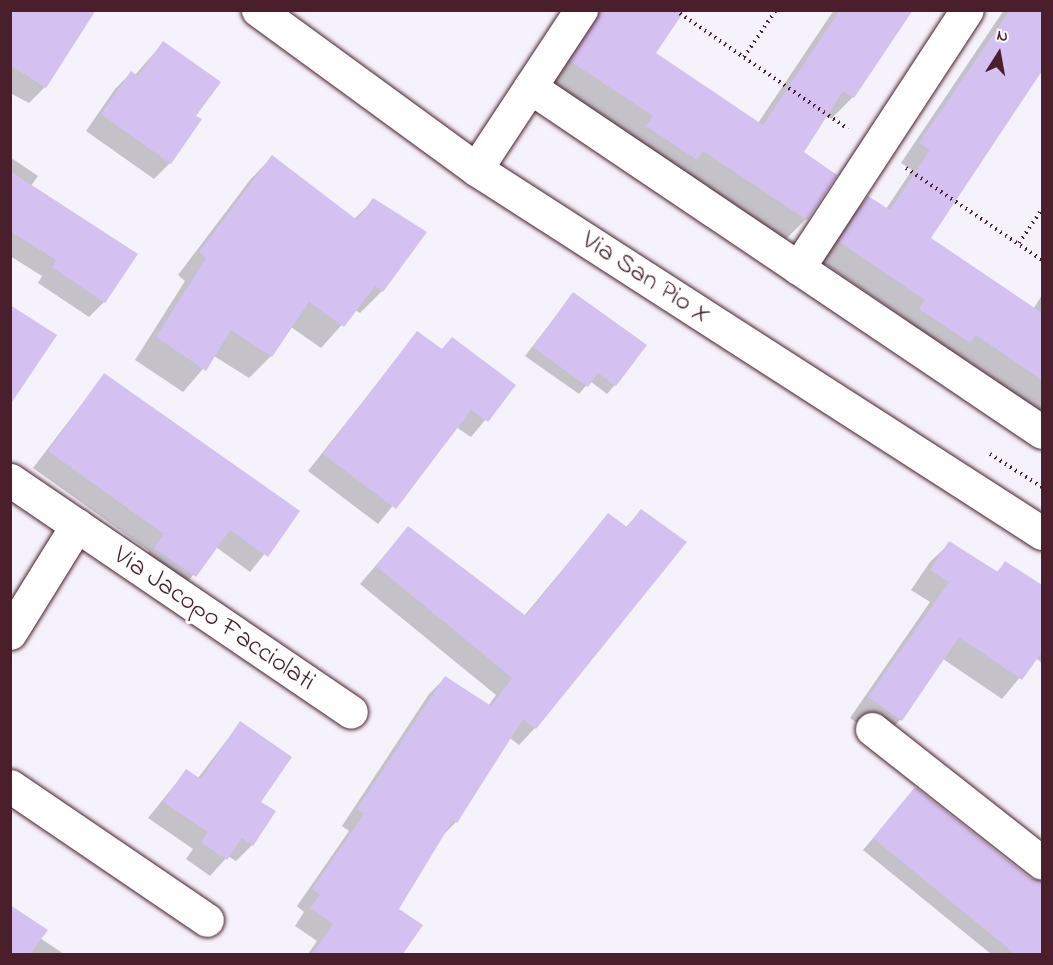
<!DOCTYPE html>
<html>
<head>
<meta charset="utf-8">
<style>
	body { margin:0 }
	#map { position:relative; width:1053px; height:965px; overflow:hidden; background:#f6f2fc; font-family:"Indie Flower",sans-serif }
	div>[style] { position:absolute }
	.shadow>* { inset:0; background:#0003 }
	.building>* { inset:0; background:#d4c0f1 }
	.path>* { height:4px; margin-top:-2px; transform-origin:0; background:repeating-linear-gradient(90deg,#4a1f2b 0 1.5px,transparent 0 6px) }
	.roads { filter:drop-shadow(0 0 2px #4a1f2b) drop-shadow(0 0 2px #4a1f2b) }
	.minor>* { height:33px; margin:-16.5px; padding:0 16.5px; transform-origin:16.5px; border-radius:16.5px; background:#fff }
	span { translate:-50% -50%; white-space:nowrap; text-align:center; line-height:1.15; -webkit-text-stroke:6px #fff; paint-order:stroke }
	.street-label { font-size:27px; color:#4a1f2b }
	.frame { position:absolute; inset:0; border:12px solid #4a1f2b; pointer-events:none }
	.north { position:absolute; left:969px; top:24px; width:60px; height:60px; -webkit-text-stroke:4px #fff; paint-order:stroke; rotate:11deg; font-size:16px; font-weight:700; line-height:24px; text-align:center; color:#4a1f2b }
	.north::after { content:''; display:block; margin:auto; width:21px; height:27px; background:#4a1f2b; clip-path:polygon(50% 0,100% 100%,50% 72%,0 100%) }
</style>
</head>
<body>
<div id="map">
	<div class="shadow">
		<i style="clip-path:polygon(10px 10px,94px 10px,45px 87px,29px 103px,10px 93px)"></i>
		<i style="clip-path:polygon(834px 10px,910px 10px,853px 97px,831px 119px,826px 115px,802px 152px,835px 175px,806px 219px,784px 241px,549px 83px,577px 38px,599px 16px,758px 123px)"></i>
		<i style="clip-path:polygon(1004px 10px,1042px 10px,1042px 68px,929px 238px,1034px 308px,1042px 295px,1042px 412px,957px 354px,950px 362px,901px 329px,907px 320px,820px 261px,849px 217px,868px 198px,886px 209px,912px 170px,901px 163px)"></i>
		<i style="clip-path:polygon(163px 43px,194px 116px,170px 163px,154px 179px,86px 131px,115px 89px,131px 73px,135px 75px)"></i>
		<i style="clip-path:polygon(10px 157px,38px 176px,31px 186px,104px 302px,89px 317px,38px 283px,42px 276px,10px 256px)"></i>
		<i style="clip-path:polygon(272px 157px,354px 219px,374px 200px,382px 291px,360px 313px,355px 310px,321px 348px,291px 327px,271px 356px,249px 378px,214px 356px,183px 392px,135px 360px,185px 281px,178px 275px,250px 180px)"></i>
		<i style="clip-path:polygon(573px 294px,615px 385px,607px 394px,590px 381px,579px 394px,525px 356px)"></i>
		<i style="clip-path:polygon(417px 333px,441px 350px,452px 339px,514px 386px,471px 437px,456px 427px,378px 524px,308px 471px)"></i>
		<i style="clip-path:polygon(104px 375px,298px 512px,250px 572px,216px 547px,179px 592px,139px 564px,149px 551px,33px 468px)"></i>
		<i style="clip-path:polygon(641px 511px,535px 728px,519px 745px,510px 738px,456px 822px,442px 836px,397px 909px,421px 925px,401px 954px,308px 954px,317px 941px,295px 926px,304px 912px,297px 906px,349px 831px,342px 826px,429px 694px,445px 678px,488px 706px,496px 695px,360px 584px,408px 528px,524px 616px,608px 515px,625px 528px)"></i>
		<i style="clip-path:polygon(950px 543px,996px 573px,1005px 563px,1042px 586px,1042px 663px,1036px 658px,1002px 699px,943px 659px,900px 720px,881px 740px,850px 718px,930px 602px,911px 590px,930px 562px)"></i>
		<i style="clip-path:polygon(240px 723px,259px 802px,252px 845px,236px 861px,228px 856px,210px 876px,186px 859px,193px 849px,148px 818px,186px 771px,198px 778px)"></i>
		<i style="clip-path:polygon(915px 789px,1030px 879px,1042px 881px,1042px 954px,991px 954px,863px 850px)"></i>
		<i style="clip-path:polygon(10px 912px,40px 938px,64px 954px,10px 954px)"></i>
	</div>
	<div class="building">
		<i style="clip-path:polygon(10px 10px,96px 10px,46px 88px,10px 65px)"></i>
		<i style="clip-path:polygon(600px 10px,685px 10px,656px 53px,763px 125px,840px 10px,913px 10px,854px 98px,843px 91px,804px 152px,837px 175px,807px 220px,703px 151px,697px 160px,646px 126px,653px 116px,570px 61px)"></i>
		<i style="clip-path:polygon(1010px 10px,1042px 10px,1042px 71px,931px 238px,1042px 313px,1042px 380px,976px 335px,970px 343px,919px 309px,925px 300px,838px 241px,868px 196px,890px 210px,930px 150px,919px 143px)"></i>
		<i style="clip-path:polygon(163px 41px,221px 82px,196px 116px,202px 119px,171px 164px,101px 114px,131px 71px,138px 76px)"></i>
		<i style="clip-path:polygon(272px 155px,357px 220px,373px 198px,427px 232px,383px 292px,375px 286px,344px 327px,309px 302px,272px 357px,231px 330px,206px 371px,156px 337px,206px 258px,199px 252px)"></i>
		<i style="clip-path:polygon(10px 171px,138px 254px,105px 303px,52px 267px,56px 260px,10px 231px)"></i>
		<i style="clip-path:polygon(573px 292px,647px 345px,616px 386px,598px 373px,588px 387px,533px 347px)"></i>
		<i style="clip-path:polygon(10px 305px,57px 335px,10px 405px)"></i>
		<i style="clip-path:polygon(417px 331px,442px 349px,452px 337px,516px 385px,488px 422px,471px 410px,396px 509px,323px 454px)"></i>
		<i style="clip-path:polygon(104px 373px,300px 511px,268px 557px,230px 530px,196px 577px,154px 548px,164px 534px,48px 451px)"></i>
		<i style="clip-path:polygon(641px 509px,687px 542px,536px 729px,523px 719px,457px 823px,453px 820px,399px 909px,423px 925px,403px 954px,312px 954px,333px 924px,310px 908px,320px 895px,312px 889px,364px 814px,357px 809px,445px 676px,491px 706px,512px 678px,376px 566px,408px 526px,526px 616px,608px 513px,627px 527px)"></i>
		<i style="clip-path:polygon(949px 541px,998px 572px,1005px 561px,1042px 585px,1042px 652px,1022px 680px,959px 637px,902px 721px,868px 697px,949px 582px,930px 570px)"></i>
		<i style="clip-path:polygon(240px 721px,292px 757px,261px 802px,276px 811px,253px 846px,242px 838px,227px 860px,201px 842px,208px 832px,163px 802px,186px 769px,201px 779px)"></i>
		<i style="clip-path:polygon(915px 787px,1030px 878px,1042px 881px,1042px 954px,1015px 954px,873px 838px)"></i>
		<i style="clip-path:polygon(10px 905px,48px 930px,30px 954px,10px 954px)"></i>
	</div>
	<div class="path">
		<i style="left:675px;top:10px;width:210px;rotate:34.5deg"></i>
		<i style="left:744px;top:57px;width:57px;rotate:-55.8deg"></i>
		<i style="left:906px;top:168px;width:164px;rotate:34.1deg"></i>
		<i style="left:1019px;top:243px;width:41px;rotate:-55.9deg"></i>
		<i style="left:990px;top:454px;width:62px;rotate:32.4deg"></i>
	</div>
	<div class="roads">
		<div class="minor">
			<i style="left:258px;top:10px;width:270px;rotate:36.1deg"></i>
			<i style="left:476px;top:169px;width:673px;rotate:32.75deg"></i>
			<i style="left:530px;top:87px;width:617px;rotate:33.97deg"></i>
			<i style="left:476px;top:169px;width:191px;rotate:-56.6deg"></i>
			<i style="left:798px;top:268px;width:308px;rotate:-56.8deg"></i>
			<i style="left:10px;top:480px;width:412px;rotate:34.2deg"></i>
			<i style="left:10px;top:633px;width:127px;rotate:-58.2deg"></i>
			<i style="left:872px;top:729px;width:216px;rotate:38.2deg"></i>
			<i style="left:10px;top:786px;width:238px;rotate:34.2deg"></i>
		</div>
	</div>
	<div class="street-label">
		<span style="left:646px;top:278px;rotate:33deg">Via San Pio X</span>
		<span style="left:214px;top:619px;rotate:34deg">Via Jacopo Facciolati</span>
	</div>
	<div class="frame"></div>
	<div class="north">N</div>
</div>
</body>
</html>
